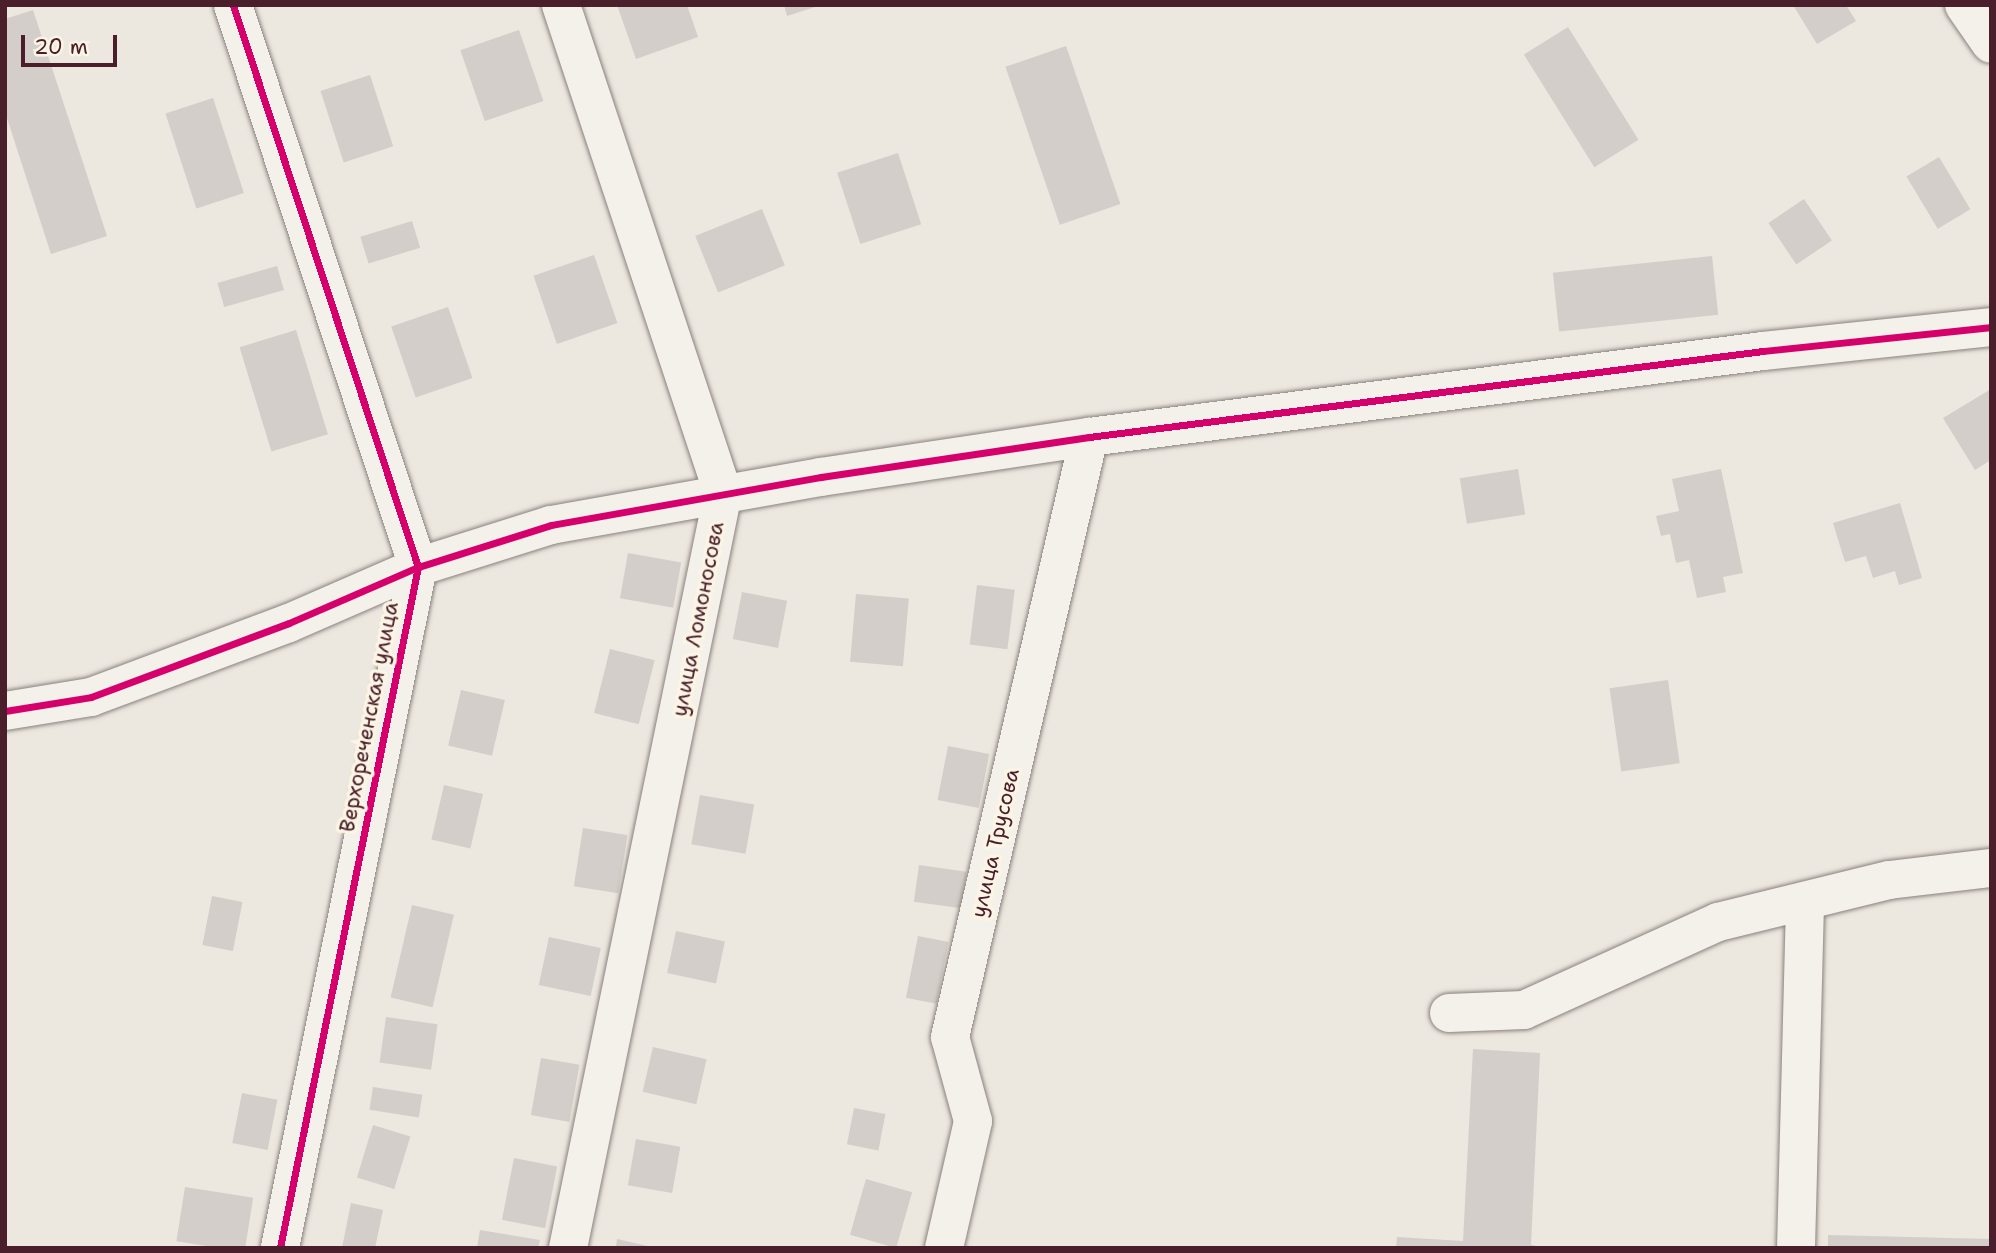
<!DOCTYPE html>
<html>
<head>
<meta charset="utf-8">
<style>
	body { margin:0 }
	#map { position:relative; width:1996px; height:1253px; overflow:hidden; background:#ece7df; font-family:"Shantell Sans",sans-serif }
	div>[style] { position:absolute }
	.building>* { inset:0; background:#d3cec9; transform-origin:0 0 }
	.roads { filter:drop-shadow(0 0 2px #8b817f) drop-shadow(0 0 2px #8b817f) }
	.minor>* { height:38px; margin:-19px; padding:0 19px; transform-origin:19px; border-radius:19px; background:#f4f0ea }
	.cycleway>* { height:7px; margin:-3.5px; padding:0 3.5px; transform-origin:3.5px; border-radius:3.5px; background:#d6006c }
	span { translate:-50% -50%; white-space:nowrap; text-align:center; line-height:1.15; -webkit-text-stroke:7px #fcf5e5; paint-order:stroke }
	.street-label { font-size:21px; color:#4a1f2b }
	.frame { position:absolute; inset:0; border:7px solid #4a1f2b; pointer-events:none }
	.scale { position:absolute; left:21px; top:35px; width:96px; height:32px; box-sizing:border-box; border:4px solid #4a1f2b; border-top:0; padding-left:9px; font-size:21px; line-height:24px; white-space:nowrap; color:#4a1f2b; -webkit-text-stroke:5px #fcf5e5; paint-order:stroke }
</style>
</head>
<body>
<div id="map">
	<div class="building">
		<i style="clip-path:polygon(617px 5px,687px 5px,698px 37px,636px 59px)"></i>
		<i style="clip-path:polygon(784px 5px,818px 5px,818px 6px,787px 16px)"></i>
		<i style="clip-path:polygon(1793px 5px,1846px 5px,1856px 21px,1817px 44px)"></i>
		<i style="clip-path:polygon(33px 10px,107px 236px,51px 254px,5px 112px,5px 19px)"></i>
		<i style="left:1568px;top:27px;width:133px;height:52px;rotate:58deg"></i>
		<i style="left:519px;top:30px;width:75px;height:62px;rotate:71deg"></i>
		<i style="left:1066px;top:46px;width:167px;height:64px;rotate:71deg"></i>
		<i style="left:370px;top:75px;width:75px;height:52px;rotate:72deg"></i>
		<i style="left:213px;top:98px;width:100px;height:50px;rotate:72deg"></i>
		<i style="left:898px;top:153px;width:75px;height:64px;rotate:72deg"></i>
		<i style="left:1939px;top:157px;width:61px;height:38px;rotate:59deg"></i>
		<i style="left:1804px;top:199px;width:50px;height:43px;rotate:56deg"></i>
		<i style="left:762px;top:209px;width:61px;height:72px;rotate:68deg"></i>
		<i style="left:412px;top:221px;width:28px;height:54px;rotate:73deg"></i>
		<i style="left:594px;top:255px;width:72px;height:64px;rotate:71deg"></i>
		<i style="left:1712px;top:256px;width:59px;height:160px;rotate:84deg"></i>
		<i style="left:277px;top:266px;width:25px;height:62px;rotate:74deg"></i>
		<i style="left:448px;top:307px;width:75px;height:60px;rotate:71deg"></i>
		<i style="left:296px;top:330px;width:109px;height:59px;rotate:73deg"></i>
		<i style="clip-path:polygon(1991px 389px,1991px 460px,1975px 470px,1943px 418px)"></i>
		<i style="left:1518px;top:469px;width:46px;height:59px;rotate:81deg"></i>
		<i style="clip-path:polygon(1721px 469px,1743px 573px,1723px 577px,1726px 592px,1697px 598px,1689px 560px,1676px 563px,1670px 534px,1661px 536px,1656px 516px,1679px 511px,1672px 479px)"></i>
		<i style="clip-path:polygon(1900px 503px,1922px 578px,1899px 585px,1895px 571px,1873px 578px,1866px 556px,1845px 562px,1833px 523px)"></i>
		<i style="left:628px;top:553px;width:54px;height:46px;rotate:10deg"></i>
		<i style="left:977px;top:585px;width:38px;height:60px;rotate:7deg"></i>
		<i style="left:742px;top:592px;width:46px;height:48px;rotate:11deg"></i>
		<i style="left:856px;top:594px;width:53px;height:68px;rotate:5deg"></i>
		<i style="left:610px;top:649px;width:46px;height:66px;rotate:14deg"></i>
		<i style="left:1668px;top:680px;width:84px;height:59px;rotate:82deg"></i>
		<i style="left:461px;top:690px;width:45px;height:57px;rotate:13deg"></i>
		<i style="left:948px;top:746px;width:42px;height:55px;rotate:11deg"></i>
		<i style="left:444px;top:785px;width:40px;height:56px;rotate:13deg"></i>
		<i style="left:700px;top:795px;width:55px;height:50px;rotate:10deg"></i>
		<i style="left:583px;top:828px;width:45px;height:59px;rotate:9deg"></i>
		<i style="left:919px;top:865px;width:48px;height:37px;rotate:8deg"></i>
		<i style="left:212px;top:896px;width:31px;height:50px;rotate:11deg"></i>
		<i style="left:412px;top:905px;width:43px;height:95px;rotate:13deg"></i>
		<i style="left:676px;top:931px;width:50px;height:43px;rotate:12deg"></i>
		<i style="left:918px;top:936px;width:31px;height:63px;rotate:11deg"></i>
		<i style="left:549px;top:937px;width:53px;height:49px;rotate:12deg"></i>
		<i style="left:386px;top:1017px;width:52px;height:46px;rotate:8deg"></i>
		<i style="left:653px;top:1047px;width:55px;height:46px;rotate:13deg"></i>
		<i style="clip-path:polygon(1473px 1049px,1540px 1053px,1531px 1245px,1549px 1248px,1396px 1248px,1397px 1237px,1463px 1241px)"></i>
		<i style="left:541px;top:1058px;width:39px;height:58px;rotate:10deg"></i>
		<i style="left:373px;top:1087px;width:50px;height:23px;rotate:9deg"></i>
		<i style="left:242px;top:1093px;width:36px;height:51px;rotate:11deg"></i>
		<i style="left:854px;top:1108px;width:32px;height:37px;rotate:11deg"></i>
		<i style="left:373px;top:1125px;width:39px;height:55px;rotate:17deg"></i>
		<i style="left:636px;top:1139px;width:45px;height:47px;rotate:10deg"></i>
		<i style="left:514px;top:1158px;width:44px;height:63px;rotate:11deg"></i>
		<i style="left:866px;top:1179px;width:48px;height:58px;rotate:16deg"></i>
		<i style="left:185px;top:1187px;width:69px;height:55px;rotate:9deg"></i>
		<i style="clip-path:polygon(351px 1203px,383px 1210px,375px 1248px,342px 1248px)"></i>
		<i style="clip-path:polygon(480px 1230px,540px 1240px,538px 1248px,477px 1248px)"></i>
		<i style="clip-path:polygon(1828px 1235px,1991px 1239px,1991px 1248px,1828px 1248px)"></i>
		<i style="clip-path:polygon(617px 1239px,652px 1247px,652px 1248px,616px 1248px)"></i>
	</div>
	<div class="roads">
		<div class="minor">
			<i style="left:233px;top:5px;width:592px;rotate:71.78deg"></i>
			<i style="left:418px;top:567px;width:695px;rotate:101.46deg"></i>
			<i style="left:561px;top:5px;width:514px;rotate:71.64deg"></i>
			<i style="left:723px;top:493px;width:771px;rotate:101.6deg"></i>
			<i style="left:1964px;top:5px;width:47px;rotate:55.3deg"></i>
			<i style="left:5px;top:711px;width:87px;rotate:-9.2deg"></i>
			<i style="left:91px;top:697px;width:211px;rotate:-20.5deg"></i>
			<i style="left:289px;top:623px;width:141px;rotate:-23.5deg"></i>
			<i style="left:418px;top:567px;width:139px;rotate:-17.5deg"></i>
			<i style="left:551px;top:525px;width:274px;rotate:-10.1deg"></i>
			<i style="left:821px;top:477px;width:271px;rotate:-8.5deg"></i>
			<i style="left:1089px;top:437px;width:679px;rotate:-7.27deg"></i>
			<i style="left:1763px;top:351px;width:229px;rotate:-6deg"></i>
			<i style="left:1449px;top:1013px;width:75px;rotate:-2.3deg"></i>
			<i style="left:1524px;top:1010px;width:213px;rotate:-24.4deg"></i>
			<i style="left:1718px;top:922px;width:176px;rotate:-13.8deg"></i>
			<i style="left:1889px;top:880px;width:103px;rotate:-6.7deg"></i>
			<i style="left:944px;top:1248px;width:130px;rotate:-77.1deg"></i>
			<i style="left:973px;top:1121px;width:87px;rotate:-105.3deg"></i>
			<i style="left:950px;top:1037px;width:616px;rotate:-76.96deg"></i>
			<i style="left:1796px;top:1248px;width:347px;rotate:-88.5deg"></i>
		</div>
	</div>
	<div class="cycleway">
		<i style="left:233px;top:5px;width:592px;rotate:71.78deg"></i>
		<i style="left:418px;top:567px;width:695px;rotate:101.46deg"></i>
		<i style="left:5px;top:711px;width:87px;rotate:-9.2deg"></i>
		<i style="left:91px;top:697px;width:211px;rotate:-20.5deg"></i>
		<i style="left:289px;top:623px;width:141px;rotate:-23.5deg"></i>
		<i style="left:418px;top:567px;width:139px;rotate:-17.5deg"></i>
		<i style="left:551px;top:525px;width:274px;rotate:-10.1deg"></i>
		<i style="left:821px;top:477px;width:271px;rotate:-8.5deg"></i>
		<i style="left:1089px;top:437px;width:679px;rotate:-7.27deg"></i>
		<i style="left:1763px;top:351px;width:229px;rotate:-6deg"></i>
	</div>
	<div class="street-label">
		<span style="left:698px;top:619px;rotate:-79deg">улица Ломоносова</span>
		<span style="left:369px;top:717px;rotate:-79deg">Верхореченская улица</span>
		<span style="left:995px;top:843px;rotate:-77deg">улица Трусова</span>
	</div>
	<div class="frame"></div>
	<div class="scale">20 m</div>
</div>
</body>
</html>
